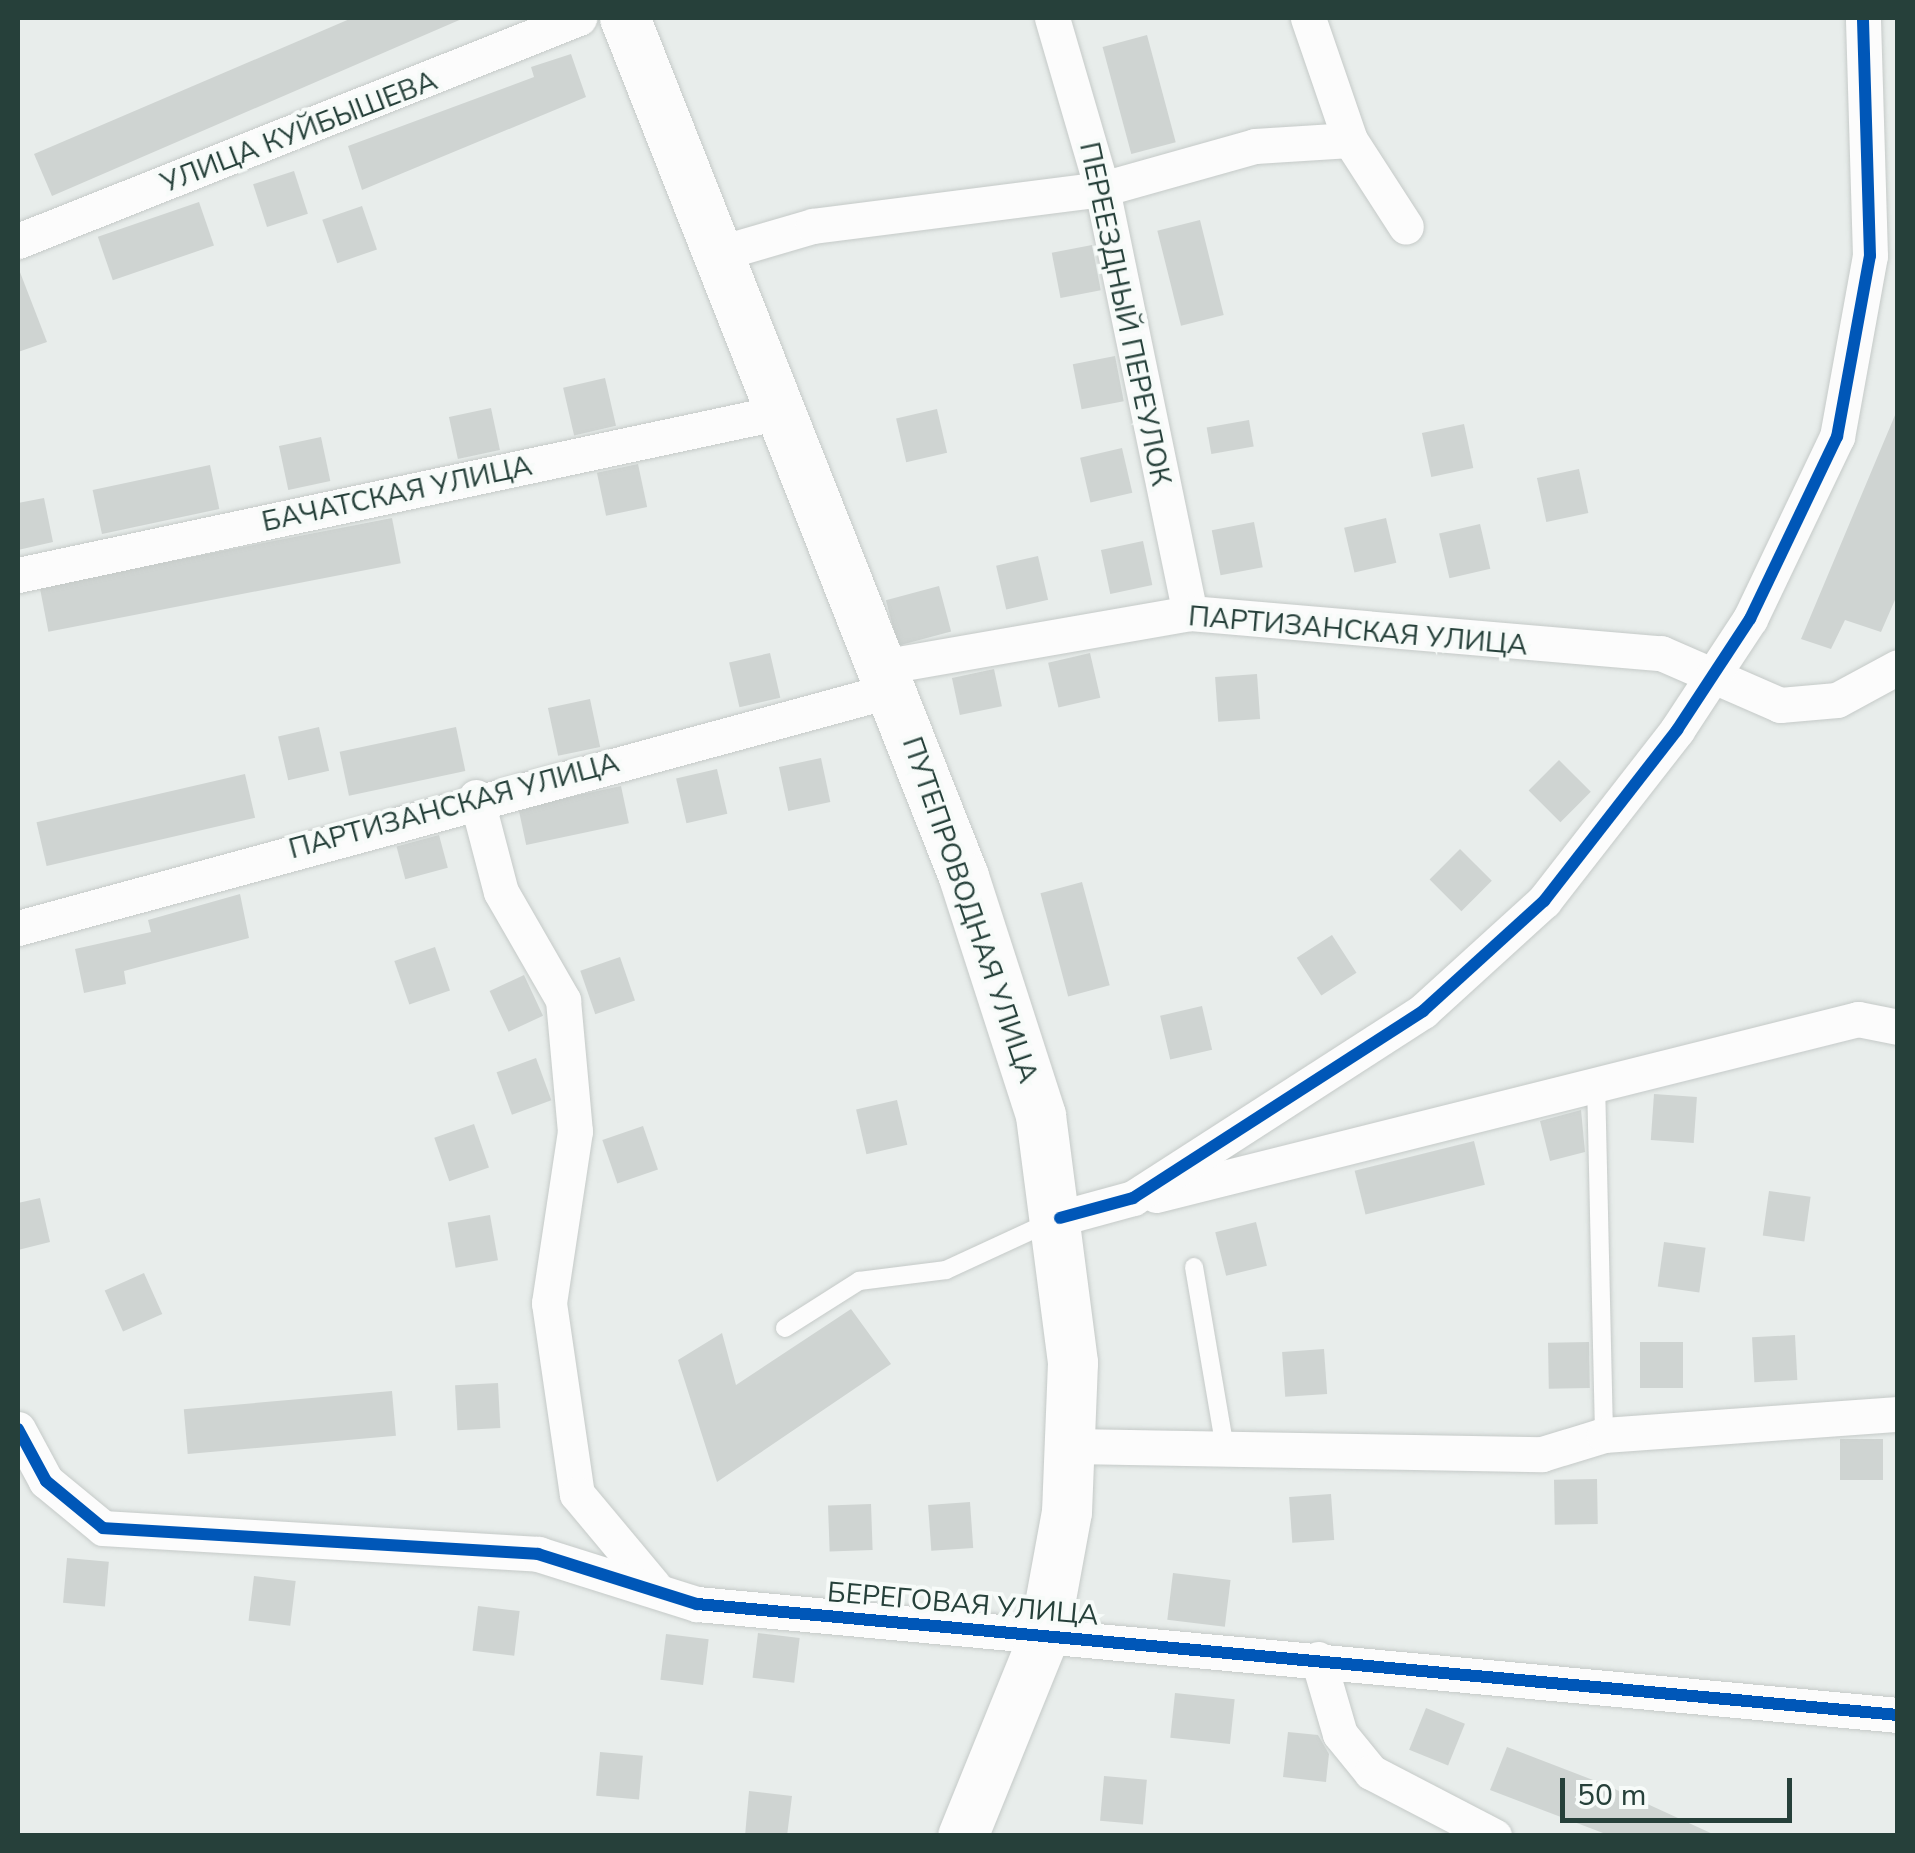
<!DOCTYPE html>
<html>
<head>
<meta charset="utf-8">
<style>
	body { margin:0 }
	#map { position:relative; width:1915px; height:1853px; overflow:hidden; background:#e8edeb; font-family:"Nunito Sans",sans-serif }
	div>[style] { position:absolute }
	.building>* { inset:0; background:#cfd4d2; transform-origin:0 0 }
	.roads { filter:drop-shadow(0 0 2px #c5cac8) drop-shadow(0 0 2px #c5cac8) }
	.lane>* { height:18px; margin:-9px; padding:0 9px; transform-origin:9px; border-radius:9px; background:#fcfcfc }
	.street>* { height:35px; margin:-17.5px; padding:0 17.5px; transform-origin:17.5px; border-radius:17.5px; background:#fcfcfc }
	.secondary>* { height:50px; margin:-25px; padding:0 25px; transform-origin:25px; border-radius:25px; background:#fcfcfc }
	.cycleway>* { height:12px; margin:-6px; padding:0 6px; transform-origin:6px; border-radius:6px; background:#0057b8 }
	span { translate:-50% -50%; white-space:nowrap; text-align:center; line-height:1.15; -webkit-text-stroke:8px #f7fbf9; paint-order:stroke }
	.street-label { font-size:28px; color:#26403a }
	.frame { position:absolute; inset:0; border:20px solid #26403a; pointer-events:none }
	.scale { position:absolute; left:1560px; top:1778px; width:232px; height:45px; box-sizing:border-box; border:5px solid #26403a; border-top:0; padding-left:12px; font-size:30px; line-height:35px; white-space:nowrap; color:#26403a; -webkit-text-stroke:8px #f7fbf9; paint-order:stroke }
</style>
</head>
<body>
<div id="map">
	<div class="building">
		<i style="clip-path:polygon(352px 18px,464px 18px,52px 196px,34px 154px)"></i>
		<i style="left:1147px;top:35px;width:111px;height:46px;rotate:75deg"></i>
		<i style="clip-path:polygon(571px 54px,586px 97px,362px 190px,348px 146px,534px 77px,531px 67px)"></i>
		<i style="left:294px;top:171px;width:45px;height:43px;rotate:72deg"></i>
		<i style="left:199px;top:202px;width:46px;height:107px;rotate:71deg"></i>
		<i style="left:362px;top:206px;width:46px;height:42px;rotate:71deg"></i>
		<i style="left:1200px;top:220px;width:98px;height:44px;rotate:76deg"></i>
		<i style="left:1092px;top:245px;width:46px;height:41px;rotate:79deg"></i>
		<i style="clip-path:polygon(18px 267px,47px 342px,18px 352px)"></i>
		<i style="left:1115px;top:356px;width:46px;height:43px;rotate:79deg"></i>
		<i style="left:605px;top:378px;width:49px;height:43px;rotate:77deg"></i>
		<i style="left:491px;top:408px;width:43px;height:43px;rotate:78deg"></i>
		<i style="clip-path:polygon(1898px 408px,1898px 593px,1881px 632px,1845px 620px,1831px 649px,1801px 639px)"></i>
		<i style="left:937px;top:409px;width:45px;height:42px;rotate:77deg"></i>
		<i style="left:1249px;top:420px;width:27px;height:43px;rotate:80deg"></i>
		<i style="left:1464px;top:424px;width:45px;height:43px;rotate:78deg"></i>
		<i style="left:321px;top:437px;width:45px;height:43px;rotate:78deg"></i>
		<i style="left:1122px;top:448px;width:46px;height:43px;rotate:77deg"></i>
		<i style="left:638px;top:464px;width:44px;height:42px;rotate:78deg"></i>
		<i style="left:210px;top:465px;width:45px;height:120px;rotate:78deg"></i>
		<i style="left:1579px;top:469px;width:45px;height:43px;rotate:78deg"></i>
		<i style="clip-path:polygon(44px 498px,53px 542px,18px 550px,18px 503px)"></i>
		<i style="left:392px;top:518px;width:46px;height:359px;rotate:79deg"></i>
		<i style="left:1386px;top:518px;width:46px;height:43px;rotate:77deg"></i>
		<i style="left:1254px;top:522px;width:46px;height:43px;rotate:79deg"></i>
		<i style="left:1480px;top:524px;width:46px;height:42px;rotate:77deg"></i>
		<i style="left:1143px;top:541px;width:45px;height:43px;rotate:78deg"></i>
		<i style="left:1038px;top:556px;width:45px;height:43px;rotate:77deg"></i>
		<i style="left:939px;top:586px;width:47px;height:55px;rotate:75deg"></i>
		<i style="left:770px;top:653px;width:46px;height:42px;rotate:77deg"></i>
		<i style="left:1090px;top:653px;width:46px;height:43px;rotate:77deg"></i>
		<i style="left:994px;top:669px;width:38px;height:43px;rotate:78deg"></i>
		<i style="left:1257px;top:674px;width:45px;height:42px;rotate:86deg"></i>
		<i style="left:590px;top:699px;width:49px;height:43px;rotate:78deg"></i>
		<i style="left:319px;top:727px;width:45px;height:42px;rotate:77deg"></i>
		<i style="left:456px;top:727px;width:45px;height:119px;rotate:78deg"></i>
		<i style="left:821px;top:758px;width:45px;height:43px;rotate:78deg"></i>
		<i style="left:1559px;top:760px;width:45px;height:43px;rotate:45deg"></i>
		<i style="left:717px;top:769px;width:46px;height:42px;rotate:77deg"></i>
		<i style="left:245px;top:774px;width:45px;height:214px;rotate:77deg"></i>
		<i style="left:621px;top:786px;width:38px;height:105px;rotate:78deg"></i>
		<i style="left:439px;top:835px;width:34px;height:44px;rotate:75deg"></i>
		<i style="left:1460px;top:849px;width:45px;height:43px;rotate:45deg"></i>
		<i style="left:1082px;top:882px;width:107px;height:43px;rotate:75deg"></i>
		<i style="clip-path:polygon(240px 894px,249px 938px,124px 971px,126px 984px,84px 993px,75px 949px,151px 932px,148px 920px)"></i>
		<i style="left:1332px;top:935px;width:45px;height:42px;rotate:57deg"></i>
		<i style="left:435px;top:947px;width:46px;height:43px;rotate:71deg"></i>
		<i style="left:620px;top:957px;width:46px;height:42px;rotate:71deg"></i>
		<i style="left:524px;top:975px;width:45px;height:38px;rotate:65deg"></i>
		<i style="left:1202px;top:1006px;width:45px;height:43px;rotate:77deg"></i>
		<i style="left:536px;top:1058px;width:45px;height:42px;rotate:70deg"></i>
		<i style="left:1654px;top:1094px;width:43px;height:46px;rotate:4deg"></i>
		<i style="left:897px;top:1100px;width:46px;height:42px;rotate:77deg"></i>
		<i style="clip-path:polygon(1581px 1110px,1585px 1152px,1550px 1161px,1540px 1121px)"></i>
		<i style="left:474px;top:1124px;width:46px;height:42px;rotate:71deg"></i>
		<i style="left:643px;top:1126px;width:46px;height:43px;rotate:71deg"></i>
		<i style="left:1474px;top:1141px;width:45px;height:123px;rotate:76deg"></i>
		<i style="left:1769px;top:1191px;width:42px;height:45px;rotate:8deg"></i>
		<i style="clip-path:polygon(40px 1198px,50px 1242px,18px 1250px,18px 1203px)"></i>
		<i style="left:490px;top:1215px;width:46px;height:43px;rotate:80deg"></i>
		<i style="left:1256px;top:1222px;width:45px;height:42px;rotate:76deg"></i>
		<i style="left:1664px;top:1242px;width:42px;height:45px;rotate:8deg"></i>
		<i style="left:144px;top:1273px;width:45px;height:43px;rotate:66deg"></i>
		<i style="clip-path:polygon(851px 1309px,891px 1364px,717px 1482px,678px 1360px,722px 1333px,736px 1385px)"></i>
		<i style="left:1795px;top:1335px;width:45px;height:43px;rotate:87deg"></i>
		<i style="left:1589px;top:1342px;width:46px;height:41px;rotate:89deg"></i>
		<i style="left:1683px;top:1342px;width:46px;height:43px;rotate:90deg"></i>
		<i style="left:1324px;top:1349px;width:45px;height:42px;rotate:86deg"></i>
		<i style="left:498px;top:1383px;width:45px;height:43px;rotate:87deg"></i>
		<i style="left:392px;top:1391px;width:45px;height:209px;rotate:85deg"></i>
		<i style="left:1840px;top:1439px;width:43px;height:41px"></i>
		<i style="left:1597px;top:1479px;width:45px;height:43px;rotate:89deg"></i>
		<i style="left:1331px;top:1494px;width:46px;height:42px;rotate:86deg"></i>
		<i style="left:970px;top:1502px;width:46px;height:42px;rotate:86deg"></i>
		<i style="left:871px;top:1504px;width:46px;height:43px;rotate:88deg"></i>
		<i style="left:67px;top:1558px;width:42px;height:45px;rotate:5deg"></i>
		<i style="left:1173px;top:1573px;width:58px;height:47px;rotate:7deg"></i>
		<i style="left:254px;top:1576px;width:42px;height:45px;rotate:7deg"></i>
		<i style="left:478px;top:1606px;width:42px;height:45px;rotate:7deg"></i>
		<i style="left:758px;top:1633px;width:42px;height:45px;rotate:7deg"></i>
		<i style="left:666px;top:1634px;width:43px;height:46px;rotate:7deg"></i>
		<i style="left:1175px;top:1693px;width:60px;height:45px;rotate:6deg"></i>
		<i style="left:1426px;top:1708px;width:42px;height:45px;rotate:22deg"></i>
		<i style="clip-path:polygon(1288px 1732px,1318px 1735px,1329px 1754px,1326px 1782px,1283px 1777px)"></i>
		<i style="clip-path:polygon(1507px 1747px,1606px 1785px,1715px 1835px,1611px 1836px,1490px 1790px)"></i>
		<i style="left:600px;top:1752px;width:43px;height:44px;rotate:5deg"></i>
		<i style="left:1104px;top:1776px;width:43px;height:45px;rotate:5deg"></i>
		<i style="clip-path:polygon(749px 1791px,792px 1796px,787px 1836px,745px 1836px)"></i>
	</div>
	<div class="roads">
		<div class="lane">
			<i style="left:1596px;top:1081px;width:354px;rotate:88.7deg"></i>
			<i style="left:1194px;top:1267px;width:185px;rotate:80.3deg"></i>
			<i style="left:785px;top:1328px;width:88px;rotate:-32.4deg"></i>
			<i style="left:859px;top:1281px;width:88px;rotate:-7.2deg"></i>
			<i style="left:946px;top:1270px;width:115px;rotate:-24.8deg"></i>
		</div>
		<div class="street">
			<i style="left:1052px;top:18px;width:178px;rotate:73.7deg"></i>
			<i style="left:1102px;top:189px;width:433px;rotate:78.3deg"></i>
			<i style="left:1308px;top:18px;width:129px;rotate:71deg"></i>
			<i style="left:1350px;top:140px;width:103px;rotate:57.2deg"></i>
			<i style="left:18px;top:241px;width:604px;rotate:-21.68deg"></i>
			<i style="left:717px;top:254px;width:100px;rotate:-16.3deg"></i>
			<i style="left:813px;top:226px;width:291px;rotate:-7.3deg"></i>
			<i style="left:1102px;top:189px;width:159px;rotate:-15.7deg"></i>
			<i style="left:1255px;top:146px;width:95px;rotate:-3.6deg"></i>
			<i style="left:18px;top:575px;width:775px;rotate:-12.06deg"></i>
			<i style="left:881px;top:667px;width:314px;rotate:-9.9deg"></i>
			<i style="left:1190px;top:613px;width:473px;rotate:4.9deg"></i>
			<i style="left:1661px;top:653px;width:130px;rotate:23.6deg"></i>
			<i style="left:1780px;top:705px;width:57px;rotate:-5deg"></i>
			<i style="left:1837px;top:700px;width:69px;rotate:-28.4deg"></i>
			<i style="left:476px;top:797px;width:98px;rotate:75.3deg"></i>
			<i style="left:501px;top:892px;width:125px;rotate:60.1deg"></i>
			<i style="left:563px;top:1000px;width:132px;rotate:84.8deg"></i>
			<i style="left:575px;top:1131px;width:174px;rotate:98.6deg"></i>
			<i style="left:549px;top:1303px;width:193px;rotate:81.7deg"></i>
			<i style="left:577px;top:1494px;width:119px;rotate:50.1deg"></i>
			<i style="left:18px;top:928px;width:906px;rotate:-15.23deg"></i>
			<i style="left:1156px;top:1195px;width:724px;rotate:-14.07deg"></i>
			<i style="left:1858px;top:1019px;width:41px;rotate:11.3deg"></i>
			<i style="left:1060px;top:1218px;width:76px;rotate:-15.3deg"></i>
			<i style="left:1133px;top:1198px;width:345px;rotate:-32.8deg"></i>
			<i style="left:1423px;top:1011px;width:164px;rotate:-42.3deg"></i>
			<i style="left:1544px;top:901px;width:217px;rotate:-52.1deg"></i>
			<i style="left:1677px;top:730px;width:133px;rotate:-56.7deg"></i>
			<i style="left:1750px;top:619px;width:202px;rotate:-64.5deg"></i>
			<i style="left:1837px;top:437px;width:184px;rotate:-79.7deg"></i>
			<i style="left:1870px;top:256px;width:238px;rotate:-91.7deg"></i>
			<i style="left:18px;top:1429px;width:59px;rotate:61.7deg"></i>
			<i style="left:46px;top:1481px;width:74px;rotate:39.5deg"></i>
			<i style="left:103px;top:1528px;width:436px;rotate:3.4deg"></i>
			<i style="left:538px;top:1554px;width:167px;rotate:17.5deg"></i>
			<i style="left:697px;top:1604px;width:1206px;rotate:5.28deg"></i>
			<i style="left:1072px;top:1446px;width:470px;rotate:1deg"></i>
			<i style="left:1542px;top:1454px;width:65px;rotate:-17deg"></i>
			<i style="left:1604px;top:1435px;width:295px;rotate:-4.1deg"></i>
			<i style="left:1318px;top:1659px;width:78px;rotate:73.7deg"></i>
			<i style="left:1340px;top:1734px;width:49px;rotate:50.8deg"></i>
			<i style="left:1371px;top:1772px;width:139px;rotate:27.5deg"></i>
		</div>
		<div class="secondary">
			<i style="left:625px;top:18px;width:923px;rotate:68.46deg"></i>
			<i style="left:964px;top:877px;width:251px;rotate:72.1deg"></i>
			<i style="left:1041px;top:1116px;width:249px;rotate:82.6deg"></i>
			<i style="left:1073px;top:1363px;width:149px;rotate:92.3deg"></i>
			<i style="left:1067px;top:1512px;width:127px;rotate:100.4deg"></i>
			<i style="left:1044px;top:1637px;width:215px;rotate:112.1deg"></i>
		</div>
	</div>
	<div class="cycleway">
		<i style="left:1060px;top:1218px;width:76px;rotate:-15.3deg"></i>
		<i style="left:1133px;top:1198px;width:345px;rotate:-32.8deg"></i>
		<i style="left:1423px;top:1011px;width:164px;rotate:-42.3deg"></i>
		<i style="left:1544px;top:901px;width:217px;rotate:-52.1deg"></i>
		<i style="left:1677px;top:730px;width:133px;rotate:-56.7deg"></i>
		<i style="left:1750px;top:619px;width:202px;rotate:-64.5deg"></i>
		<i style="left:1837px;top:437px;width:184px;rotate:-79.7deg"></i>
		<i style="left:1870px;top:256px;width:238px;rotate:-91.7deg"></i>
		<i style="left:18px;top:1429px;width:59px;rotate:61.7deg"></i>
		<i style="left:46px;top:1481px;width:74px;rotate:39.5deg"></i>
		<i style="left:103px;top:1528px;width:436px;rotate:3.4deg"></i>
		<i style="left:538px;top:1554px;width:167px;rotate:17.5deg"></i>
		<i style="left:697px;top:1604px;width:1206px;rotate:5.28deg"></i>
	</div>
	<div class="street-label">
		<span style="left:299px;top:132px;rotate:-21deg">УЛИЦА КУЙБЫШЕВА</span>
		<span style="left:1125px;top:314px;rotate:78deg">ПЕРЕЕЗДНЫЙ ПЕРЕУЛОК</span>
		<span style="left:397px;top:494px;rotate:-12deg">БАЧАТСКАЯ УЛИЦА</span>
		<span style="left:1358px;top:631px;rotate:5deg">ПАРТИЗАНСКАЯ УЛИЦА</span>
		<span style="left:454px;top:806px;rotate:-15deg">ПАРТИЗАНСКАЯ УЛИЦА</span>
		<span style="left:970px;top:910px;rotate:71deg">ПУТЕПРОВОДНАЯ УЛИЦА</span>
		<span style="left:963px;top:1604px;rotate:5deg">БЕРЕГОВАЯ УЛИЦА</span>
	</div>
	<div class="frame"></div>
	<div class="scale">50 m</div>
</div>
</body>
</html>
